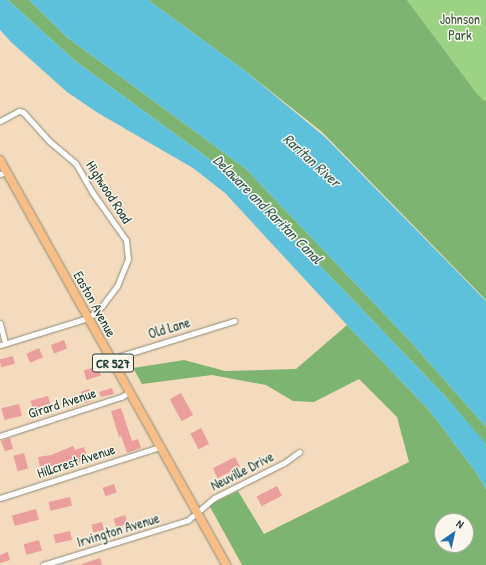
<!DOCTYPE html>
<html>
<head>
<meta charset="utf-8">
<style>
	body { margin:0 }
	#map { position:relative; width:486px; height:565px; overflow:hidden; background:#f4dbbe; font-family:"Patrick Hand",sans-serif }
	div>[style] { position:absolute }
	.green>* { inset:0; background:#9cd283 }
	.forest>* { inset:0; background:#7db471 }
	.water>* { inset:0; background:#5ec1dc }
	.building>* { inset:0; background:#eb9f9d; transform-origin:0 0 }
	.roads { filter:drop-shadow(0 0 1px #8a8c79) drop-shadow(0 0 1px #8a8c79) }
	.street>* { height:5px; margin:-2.5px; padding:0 2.5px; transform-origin:2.5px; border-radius:2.5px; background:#fff }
	.primary>* { height:8px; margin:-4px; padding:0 4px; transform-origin:4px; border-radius:4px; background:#f7be87 }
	span { translate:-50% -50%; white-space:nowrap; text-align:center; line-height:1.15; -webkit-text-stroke:3px #fbf7ec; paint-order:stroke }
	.shield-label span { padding:1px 3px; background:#fbf7ec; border:1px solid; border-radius:3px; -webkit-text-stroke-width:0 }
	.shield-label { font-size:13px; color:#1f3d34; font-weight:700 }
	.park-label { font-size:14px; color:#385b44 }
	.street-label { font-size:14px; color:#1f3d34 }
	.water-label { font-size:15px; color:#2f5e5e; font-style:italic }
	.north { position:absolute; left:434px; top:513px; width:40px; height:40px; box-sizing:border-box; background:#fbf7ec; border:1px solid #a3ada2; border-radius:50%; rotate:34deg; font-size:11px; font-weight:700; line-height:16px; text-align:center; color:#1f3d34 }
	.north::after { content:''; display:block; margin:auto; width:14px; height:18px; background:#1f6fb2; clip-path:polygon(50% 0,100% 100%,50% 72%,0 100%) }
</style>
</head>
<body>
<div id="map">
	<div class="green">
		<i style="clip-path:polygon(407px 0,486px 0,486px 102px,477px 94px)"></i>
	</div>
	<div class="forest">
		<i style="clip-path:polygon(8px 0,29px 0,68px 38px,246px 169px,410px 341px,486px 427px,486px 445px,445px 396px,238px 180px,74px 60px)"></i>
		<i style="clip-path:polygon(148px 0,407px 0,477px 94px,486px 102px,486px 300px,322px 132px,244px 70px)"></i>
		<i style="clip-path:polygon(evenodd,347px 325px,429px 410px,475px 471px,486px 489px,486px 565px,242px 565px,209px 505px,238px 491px,264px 534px,409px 462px,397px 417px,359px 379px,314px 402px,293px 401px,266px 385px,212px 375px,142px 384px,133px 368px,184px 360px,225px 371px,296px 369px,347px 325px,442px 521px,466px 521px,466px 545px,442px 545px,442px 521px)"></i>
	</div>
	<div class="water">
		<i style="clip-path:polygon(0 0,8px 0,74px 60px,238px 180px,445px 396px,482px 439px,486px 445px,486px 489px,475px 471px,429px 410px,347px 325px,225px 193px,193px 168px,98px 113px,67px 92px,11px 42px,0 30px)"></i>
		<i style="clip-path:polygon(29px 0,148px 0,244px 70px,325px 137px,486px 301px,486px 427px,410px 341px,246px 169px,68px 38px)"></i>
	</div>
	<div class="building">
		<i style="left:64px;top:340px;width:9px;height:14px;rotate:69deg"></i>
		<i style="left:39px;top:348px;width:10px;height:14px;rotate:66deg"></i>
		<i style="left:13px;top:356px;width:8px;height:14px;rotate:76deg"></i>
		<i style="left:98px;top:366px;width:10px;height:15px;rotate:73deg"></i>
		<i style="clip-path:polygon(112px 388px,114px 394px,101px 397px,99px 392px)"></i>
		<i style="left:89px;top:389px;width:12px;height:9px;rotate:70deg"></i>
		<i style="left:181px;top:393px;width:25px;height:13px;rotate:61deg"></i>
		<i style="left:48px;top:396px;width:11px;height:18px;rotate:75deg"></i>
		<i style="left:19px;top:404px;width:12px;height:18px;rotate:76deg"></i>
		<i style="clip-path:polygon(121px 408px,132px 441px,138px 439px,141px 448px,127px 453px,121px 436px,119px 437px,111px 411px)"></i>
		<i style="left:201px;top:428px;width:18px;height:12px;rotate:63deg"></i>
		<i style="clip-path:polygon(10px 438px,13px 449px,5px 451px,1px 441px)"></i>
		<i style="clip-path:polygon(73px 446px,75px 450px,84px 447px,88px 459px,59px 467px,58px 465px,40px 468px,38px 457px,51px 455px)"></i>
		<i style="left:24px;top:453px;width:16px;height:11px;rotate:75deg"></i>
		<i style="left:235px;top:457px;width:11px;height:25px;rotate:63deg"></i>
		<i style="left:114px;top:484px;width:9px;height:12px;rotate:72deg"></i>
		<i style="left:277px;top:486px;width:11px;height:23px;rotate:63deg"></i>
		<i style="left:70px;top:497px;width:9px;height:22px;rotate:77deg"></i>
		<i style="left:36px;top:509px;width:11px;height:25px;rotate:75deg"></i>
		<i style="left:125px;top:515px;width:9px;height:12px;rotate:72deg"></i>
		<i style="left:102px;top:522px;width:8px;height:11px;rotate:76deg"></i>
		<i style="left:70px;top:531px;width:9px;height:17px;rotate:77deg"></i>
		<i style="left:39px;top:540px;width:11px;height:16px;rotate:75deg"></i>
		<i style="clip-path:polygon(8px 552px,10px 560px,0 563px,0 555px)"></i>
		<i style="clip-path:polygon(100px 558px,102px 565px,82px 565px,82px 564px)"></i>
	</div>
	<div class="roads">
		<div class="street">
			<i style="left:0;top:121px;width:21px;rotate:-28deg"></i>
			<i style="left:19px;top:111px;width:4px;rotate:14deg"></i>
			<i style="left:23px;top:112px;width:39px;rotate:48deg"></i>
			<i style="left:49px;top:141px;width:35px;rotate:40deg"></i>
			<i style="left:76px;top:164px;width:32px;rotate:60deg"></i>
			<i style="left:92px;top:192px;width:59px;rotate:54.7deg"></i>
			<i style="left:126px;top:240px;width:19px;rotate:84deg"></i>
			<i style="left:128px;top:259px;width:29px;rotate:112deg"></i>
			<i style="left:117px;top:286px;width:25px;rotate:127deg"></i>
			<i style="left:102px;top:306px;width:18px;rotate:139deg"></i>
			<i style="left:88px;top:318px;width:92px;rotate:162.9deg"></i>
			<i style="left:0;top:174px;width:6px;rotate:-18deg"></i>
			<i style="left:0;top:323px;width:21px;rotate:76deg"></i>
			<i style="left:111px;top:359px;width:129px;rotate:-17.2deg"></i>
			<i style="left:0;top:436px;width:127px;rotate:-17.9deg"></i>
			<i style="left:121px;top:397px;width:10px;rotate:-29deg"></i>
			<i style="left:0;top:498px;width:168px;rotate:-17.7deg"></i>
			<i style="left:43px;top:565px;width:152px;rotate:-17.2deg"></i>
			<i style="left:188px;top:520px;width:34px;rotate:-40deg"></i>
			<i style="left:214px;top:498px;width:78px;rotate:-26.6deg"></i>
			<i style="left:284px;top:463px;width:19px;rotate:-36deg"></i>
		</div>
		<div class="primary">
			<i style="left:0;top:160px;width:464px;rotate:60.8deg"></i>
		</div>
	</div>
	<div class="shield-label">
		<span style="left:113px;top:363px">CR 527</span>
	</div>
	<div class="park-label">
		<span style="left:460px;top:27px">Johnson<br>Park</span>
	</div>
	<div class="street-label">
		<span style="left:109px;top:192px;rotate:57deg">Highwood Road</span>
		<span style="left:95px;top:304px;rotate:61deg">Easton Avenue</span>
		<span style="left:169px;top:328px;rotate:-17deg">Old Lane</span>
		<span style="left:62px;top:403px;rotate:-18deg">Girard Avenue</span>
		<span style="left:76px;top:461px;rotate:-18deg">Hillcrest Avenue</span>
		<span style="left:242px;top:471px;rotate:-27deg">Neuville Drive</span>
		<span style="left:118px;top:530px;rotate:-17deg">Irvington Avenue</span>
	</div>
	<div class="water-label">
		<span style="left:312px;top:160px;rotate:42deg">Raritan River</span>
		<span style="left:268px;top:209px;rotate:45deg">Delaware and Raritan Canal</span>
	</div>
	<div class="north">N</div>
</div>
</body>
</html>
